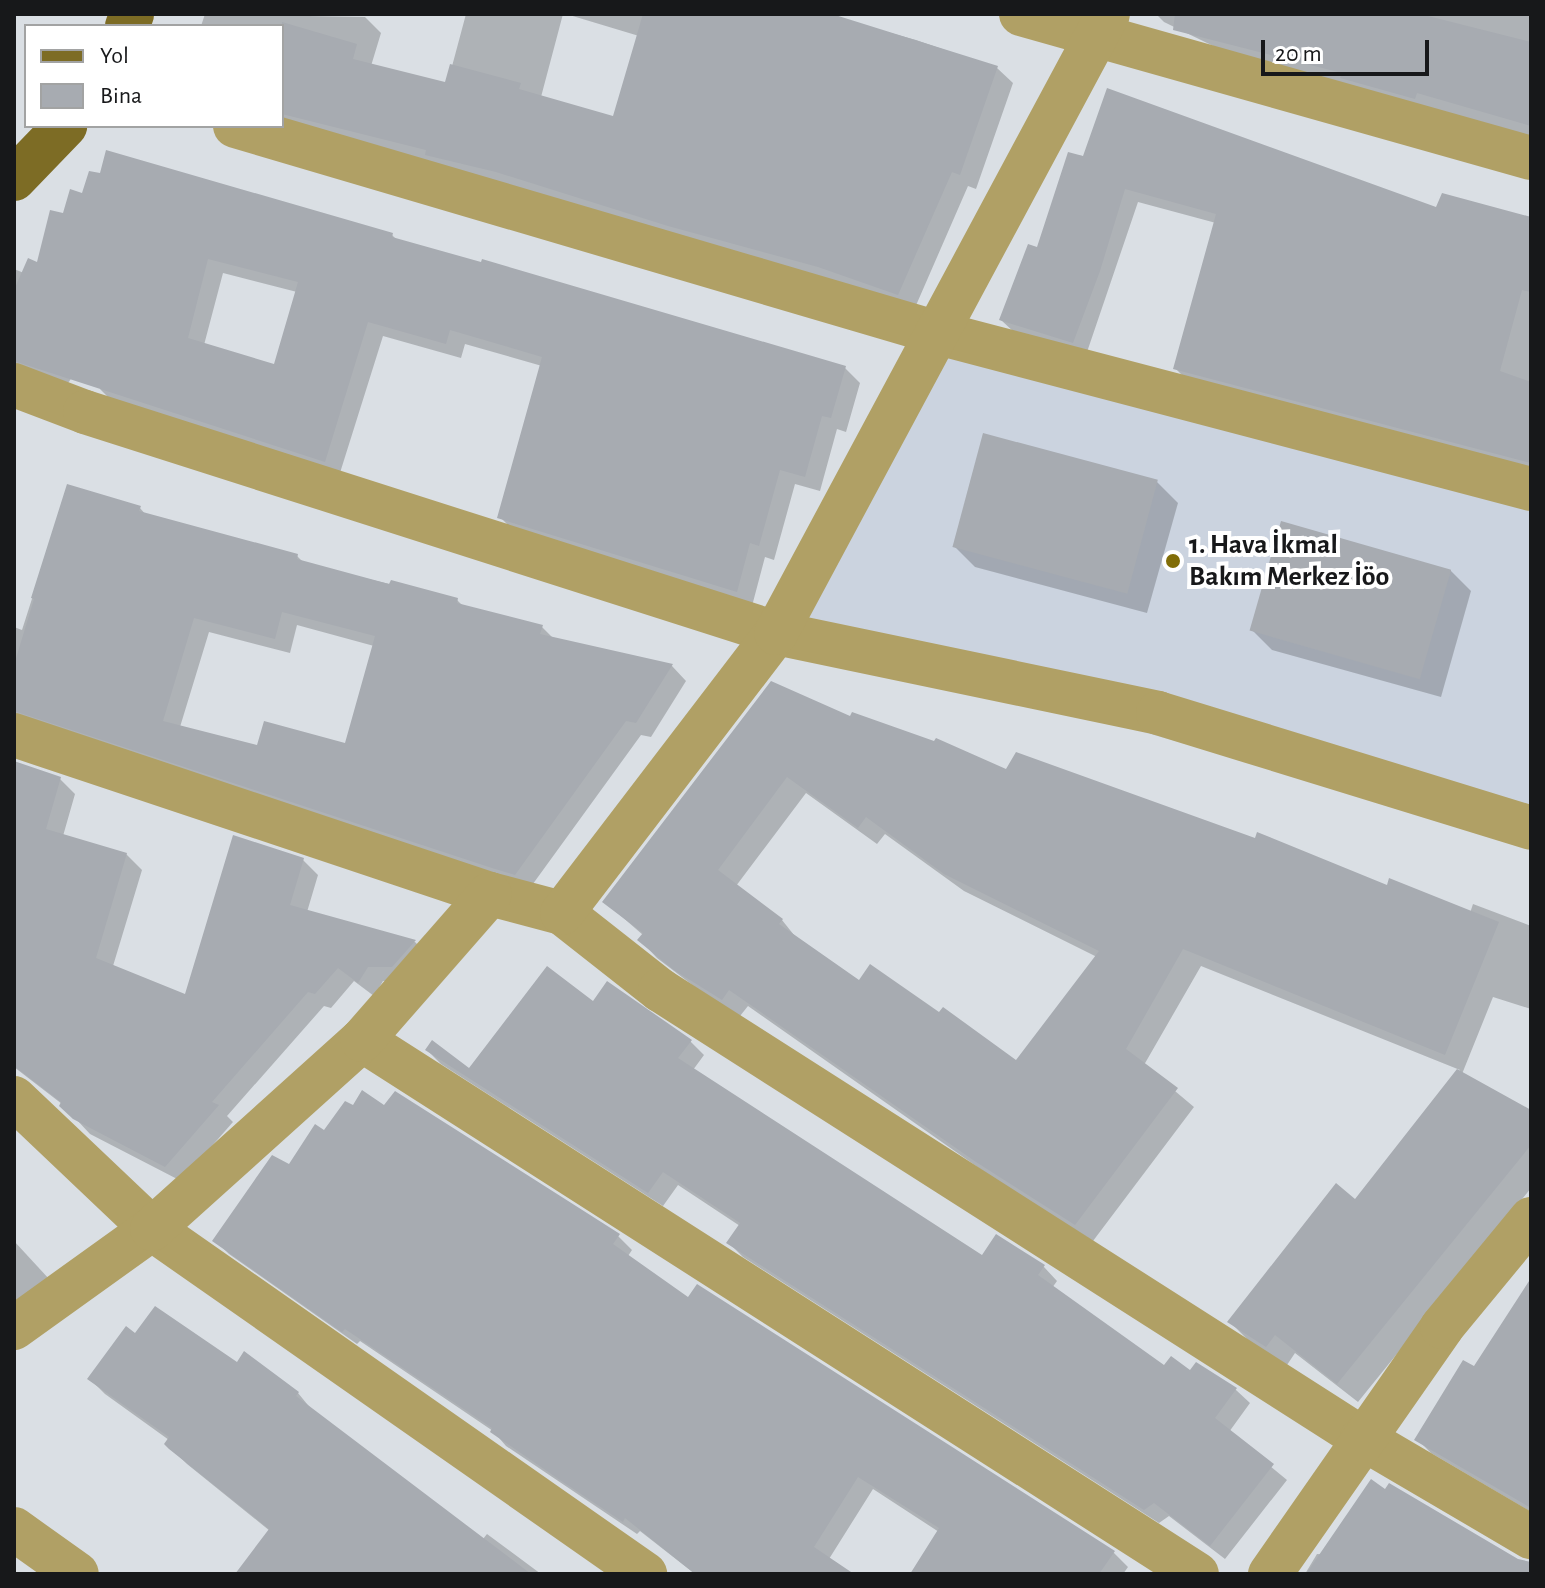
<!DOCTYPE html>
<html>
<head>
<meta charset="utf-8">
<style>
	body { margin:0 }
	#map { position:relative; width:1545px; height:1588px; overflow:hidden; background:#dadfe4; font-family:"Alegreya Sans",sans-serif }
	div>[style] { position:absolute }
	.built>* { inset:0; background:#cbd3df }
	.shadow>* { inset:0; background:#0003 }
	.building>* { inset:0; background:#a7abb1; transform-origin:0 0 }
	.minor>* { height:44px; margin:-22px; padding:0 22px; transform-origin:22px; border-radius:22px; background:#b0a065 }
	.major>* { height:44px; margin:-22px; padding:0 22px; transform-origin:22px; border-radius:22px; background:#7d6c25 }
	.dots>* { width:22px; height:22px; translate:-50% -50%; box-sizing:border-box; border:4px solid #fff; border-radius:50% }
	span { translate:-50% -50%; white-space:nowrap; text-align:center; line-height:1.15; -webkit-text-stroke:8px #fff; paint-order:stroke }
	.poi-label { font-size:28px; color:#17181a; font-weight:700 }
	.left { translate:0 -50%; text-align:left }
	.frame { position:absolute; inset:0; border:16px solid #17181a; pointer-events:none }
	.legend { position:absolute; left:24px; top:24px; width:260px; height:104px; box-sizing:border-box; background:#fff; border:2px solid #a2a3a3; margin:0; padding:10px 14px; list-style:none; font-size:24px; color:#17181a }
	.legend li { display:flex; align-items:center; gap:16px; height:40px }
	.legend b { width:40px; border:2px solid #a2a3a3 }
	.scale { position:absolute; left:1261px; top:40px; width:168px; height:36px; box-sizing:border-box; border:4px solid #17181a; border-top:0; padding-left:10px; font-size:24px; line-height:28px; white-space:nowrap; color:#17181a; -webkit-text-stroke:6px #fff; paint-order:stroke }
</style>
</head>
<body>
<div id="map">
	<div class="built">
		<i style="clip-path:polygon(938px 333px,1531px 489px,1531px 837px,776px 633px)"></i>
	</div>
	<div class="shadow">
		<i style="clip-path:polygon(205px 14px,365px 17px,381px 33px,371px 66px,447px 85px,466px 14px,563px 14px,541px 97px,615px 119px,639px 36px,566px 14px,822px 14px,916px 40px,997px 68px,1013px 83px,976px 189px,968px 186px,914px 310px,282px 123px,282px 26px,201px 26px)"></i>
		<i style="clip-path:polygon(1156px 14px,1531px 14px,1531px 139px,1244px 61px,1164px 22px)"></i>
		<i style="clip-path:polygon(1069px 154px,1437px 209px,1531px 217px,1531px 472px,1189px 382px,1175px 368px,1216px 223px,1138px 202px,1086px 355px,1015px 333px,1001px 320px,1038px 250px)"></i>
		<i style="clip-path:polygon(evenodd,65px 215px,392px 235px,398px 241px,845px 368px,860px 383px,846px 432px,837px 429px,820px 491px,795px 484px,774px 560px,765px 557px,752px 606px,515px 532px,500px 517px,542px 366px,465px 344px,461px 358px,383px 336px,339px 476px,115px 404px,100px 389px,129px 294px,66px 386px,14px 382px,14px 269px,24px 273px,38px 264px,65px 215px,223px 273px,297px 292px,275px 366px,204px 345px,223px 273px)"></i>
		<i style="clip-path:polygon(1157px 482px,1178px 503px,1147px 613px,975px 567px,954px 546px)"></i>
		<i style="clip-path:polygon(evenodd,68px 486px,140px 508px,146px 515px,297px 556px,305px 564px,457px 600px,464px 607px,542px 627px,554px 639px,672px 666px,686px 681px,651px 737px,641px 735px,530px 888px,14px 733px,14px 627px,22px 630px,68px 486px,297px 625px,374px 646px,346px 745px,258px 748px,180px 727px,209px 632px,290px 653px,297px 625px)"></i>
		<i style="clip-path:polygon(1450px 570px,1471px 591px,1441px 697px,1272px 650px,1252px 630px)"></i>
		<i style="clip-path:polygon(evenodd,850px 718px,1006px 771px,1470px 913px,1473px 904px,1531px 926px,1531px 1009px,1493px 997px,1462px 1074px,1531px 1113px,1531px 1188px,1358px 1402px,1295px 1353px,1287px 1365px,1249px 1341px,1230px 1322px,1356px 1202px,1460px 1070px,1201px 966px,1144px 1065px,1194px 1107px,1093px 1241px,996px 1180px,748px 1006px,740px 1016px,695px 987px,657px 958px,640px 940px,643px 935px,605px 902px,850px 718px,806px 793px,877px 844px,885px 834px,964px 891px,1097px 957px,1016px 1063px,859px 982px,798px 940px,782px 920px,736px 886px,806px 793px)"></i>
		<i style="clip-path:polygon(14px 763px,60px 779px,75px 794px,63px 836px,126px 854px,142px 870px,113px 966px,186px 997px,303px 860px,318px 875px,307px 912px,415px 942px,430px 957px,408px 982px,383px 981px,374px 996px,354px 981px,331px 1008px,324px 1006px,227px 1116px,233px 1122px,181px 1181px,90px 1134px,62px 1104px,14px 1067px)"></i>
		<i style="clip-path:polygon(593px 1003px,690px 1041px,704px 1055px,693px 1070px,982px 1258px,1044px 1267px,1057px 1281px,1052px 1288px,1165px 1368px,1190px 1372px,1236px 1390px,1250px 1403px,1229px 1432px,1287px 1480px,1225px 1559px,1169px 1516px,1159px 1523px,743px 1257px,729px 1243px,740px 1226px,678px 1185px,663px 1206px,441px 1064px,427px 1050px,469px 1071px)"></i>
		<i style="clip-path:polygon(325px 1133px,618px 1236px,632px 1250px,628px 1256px,689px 1300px,1114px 1553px,1128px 1567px,1123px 1574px,990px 1574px,939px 1532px,873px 1489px,829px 1559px,850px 1574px,695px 1574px,640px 1531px,637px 1534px,506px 1446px,493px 1431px,360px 1341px,357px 1344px,229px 1254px,215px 1240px)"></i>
		<i style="clip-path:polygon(14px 1241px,62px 1293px,14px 1330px)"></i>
		<i style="clip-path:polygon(1531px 1325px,1531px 1512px,1431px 1453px,1417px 1439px,1475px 1369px)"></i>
		<i style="clip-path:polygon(135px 1335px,237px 1364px,298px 1393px,312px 1410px,483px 1539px,487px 1534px,541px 1574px,238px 1574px,270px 1531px,187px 1464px,167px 1444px,169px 1440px,105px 1394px,90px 1379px)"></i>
		<i style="clip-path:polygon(1317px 1554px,1518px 1561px,1531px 1564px,1531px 1574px,1305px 1574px)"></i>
	</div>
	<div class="building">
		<i style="clip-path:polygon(643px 14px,832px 14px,998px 66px,960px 175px,952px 172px,898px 295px,818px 267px,668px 226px,496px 172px,425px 155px,426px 150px,282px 114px,282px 22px,357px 44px,353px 59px,445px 82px,450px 64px,521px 83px,519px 89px,613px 116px)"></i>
		<i style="clip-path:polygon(1175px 14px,1420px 14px,1531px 42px,1531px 126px,1417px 93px,1415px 99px,1340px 78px,1342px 73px,1173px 30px)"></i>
		<i style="clip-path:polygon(1107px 88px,1436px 207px,1442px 193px,1531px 217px,1531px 292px,1522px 290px,1500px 371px,1531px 382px,1531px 463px,1173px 369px,1216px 214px,1125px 189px,1100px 271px,1073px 343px,999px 320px,1028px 244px,1037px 247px,1068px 152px,1083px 156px)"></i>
		<i style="clip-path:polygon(evenodd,106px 150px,393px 233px,392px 237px,481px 262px,482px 259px,846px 366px,831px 418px,822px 416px,805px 477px,780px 470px,759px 546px,750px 543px,737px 592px,497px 518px,542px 357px,450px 330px,446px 344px,368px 322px,325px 462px,14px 361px,14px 290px,28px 258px,37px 262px,50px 210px,63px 213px,70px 189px,82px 193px,89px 171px,100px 173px,106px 150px,208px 259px,298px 282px,274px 364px,188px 338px,208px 259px)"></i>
		<i style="left:983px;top:433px;width:181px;height:118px;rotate:15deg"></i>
		<i style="clip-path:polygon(evenodd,67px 484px,141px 506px,139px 511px,298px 554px,297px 559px,389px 584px,391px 580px,458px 598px,457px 603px,543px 625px,540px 634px,673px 664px,636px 723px,626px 721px,515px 875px,492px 868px,14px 711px,14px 665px,34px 599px,31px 598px,67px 484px,282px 612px,375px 636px,345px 743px,264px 721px,257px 745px,163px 721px,194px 618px,275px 639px,282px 612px)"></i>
		<i style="left:1281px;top:521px;width:177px;height:114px;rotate:16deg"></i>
		<i style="clip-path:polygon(evenodd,771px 681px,850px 716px,852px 712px,934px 741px,936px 738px,1006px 769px,1016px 752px,1255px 838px,1257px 832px,1387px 885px,1389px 878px,1499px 922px,1445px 1055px,1183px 949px,1126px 1049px,1178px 1088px,1075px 1225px,976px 1162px,729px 990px,722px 1000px,674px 970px,637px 940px,643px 933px,602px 902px,771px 681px,787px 777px,858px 828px,866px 817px,944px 874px,1099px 951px,1016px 1060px,943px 1007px,939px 1012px,870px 964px,859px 980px,779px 924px,783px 919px,718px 870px,787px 777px)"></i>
		<i style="clip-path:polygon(14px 761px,61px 777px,46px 829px,127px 853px,96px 958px,185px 994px,233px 835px,304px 858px,290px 905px,416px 940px,392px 967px,368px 967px,358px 983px,338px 968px,315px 994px,308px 992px,212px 1102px,219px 1105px,165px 1167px,73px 1119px,59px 1106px,61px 1102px,14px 1066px)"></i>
		<i style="clip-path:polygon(547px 966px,593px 1001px,607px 981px,692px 1040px,678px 1058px,982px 1255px,996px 1234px,1045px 1265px,1038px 1275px,1164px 1365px,1171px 1356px,1190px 1370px,1196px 1362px,1237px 1388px,1215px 1418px,1274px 1464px,1210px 1546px,1154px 1503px,1144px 1510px,726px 1243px,740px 1223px,663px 1172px,648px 1193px,425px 1050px,432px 1040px,469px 1068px)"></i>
		<i style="clip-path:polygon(1457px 1069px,1531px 1110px,1531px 1145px,1337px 1384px,1275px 1335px,1266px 1347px,1227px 1322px,1336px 1183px,1355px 1199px)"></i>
		<i style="clip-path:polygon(362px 1090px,384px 1105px,395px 1091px,620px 1234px,613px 1244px,688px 1297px,697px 1284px,1115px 1551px,1099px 1574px,910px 1574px,939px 1528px,858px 1477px,814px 1547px,854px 1574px,695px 1574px,625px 1518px,623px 1522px,560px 1480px,490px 1432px,492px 1428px,345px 1329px,342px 1332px,212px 1241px,272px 1155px,289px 1164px,315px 1124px,324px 1130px,345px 1101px,353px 1105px)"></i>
		<i style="clip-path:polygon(1531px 1278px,1531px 1508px,1414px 1440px,1463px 1360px,1474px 1366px)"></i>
		<i style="clip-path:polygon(155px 1306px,237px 1362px,244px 1351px,299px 1392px,296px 1396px,531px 1574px,235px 1574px,269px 1529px,169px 1449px,164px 1444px,169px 1437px,87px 1379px,126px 1326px,135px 1333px)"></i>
		<i style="clip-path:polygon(1371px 1479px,1385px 1489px,1389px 1483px,1518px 1559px,1531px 1562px,1531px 1574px,1306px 1574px)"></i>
	</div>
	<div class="minor">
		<i style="left:1021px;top:14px;width:530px;rotate:15.77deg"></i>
		<i style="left:235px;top:126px;width:733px;rotate:16.41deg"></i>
		<i style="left:938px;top:333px;width:613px;rotate:14.74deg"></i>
		<i style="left:14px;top:385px;width:76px;rotate:20.8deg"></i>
		<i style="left:85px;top:412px;width:725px;rotate:17.74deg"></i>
		<i style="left:776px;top:633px;width:390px;rotate:11.8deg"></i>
		<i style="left:1158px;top:713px;width:390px;rotate:17.1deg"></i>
		<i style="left:14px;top:735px;width:502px;rotate:18.47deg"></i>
		<i style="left:490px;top:894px;width:74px;rotate:14.8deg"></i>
		<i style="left:562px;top:913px;width:125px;rotate:38.2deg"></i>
		<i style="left:660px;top:990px;width:833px;rotate:32.55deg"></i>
		<i style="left:1362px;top:1438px;width:196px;rotate:30.4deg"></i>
		<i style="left:562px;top:913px;width:352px;rotate:-52.6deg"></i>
		<i style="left:776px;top:633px;width:702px;rotate:-61.79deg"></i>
		<i style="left:362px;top:1040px;width:991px;rotate:32.6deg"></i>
		<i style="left:14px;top:1098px;width:190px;rotate:43.5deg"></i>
		<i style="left:152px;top:1229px;width:602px;rotate:34.98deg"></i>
		<i style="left:14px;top:1328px;width:170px;rotate:-35.7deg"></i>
		<i style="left:152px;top:1229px;width:283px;rotate:-42deg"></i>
		<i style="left:362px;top:1040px;width:194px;rotate:-48.8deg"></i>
		<i style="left:14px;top:1529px;width:77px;rotate:35.5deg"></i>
		<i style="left:1270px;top:1574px;width:301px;rotate:-55.1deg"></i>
		<i style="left:1442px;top:1327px;width:140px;rotate:-50.5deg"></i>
	</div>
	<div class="major">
		<i style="left:127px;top:26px;width:13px;rotate:-67deg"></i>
		<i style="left:14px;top:179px;width:74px;rotate:-46.1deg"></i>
	</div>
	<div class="dots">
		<i style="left:1173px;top:561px;background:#816d08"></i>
	</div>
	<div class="poi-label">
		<span class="left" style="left:1189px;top:561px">1. Hava İkmal<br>Bakım Merkez İöo</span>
	</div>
	<div class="frame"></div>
	<ul class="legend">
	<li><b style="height:10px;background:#7d6c25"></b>Yol</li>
	<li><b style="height:22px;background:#a7abb1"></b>Bina</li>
	</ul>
	<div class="scale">20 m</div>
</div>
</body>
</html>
